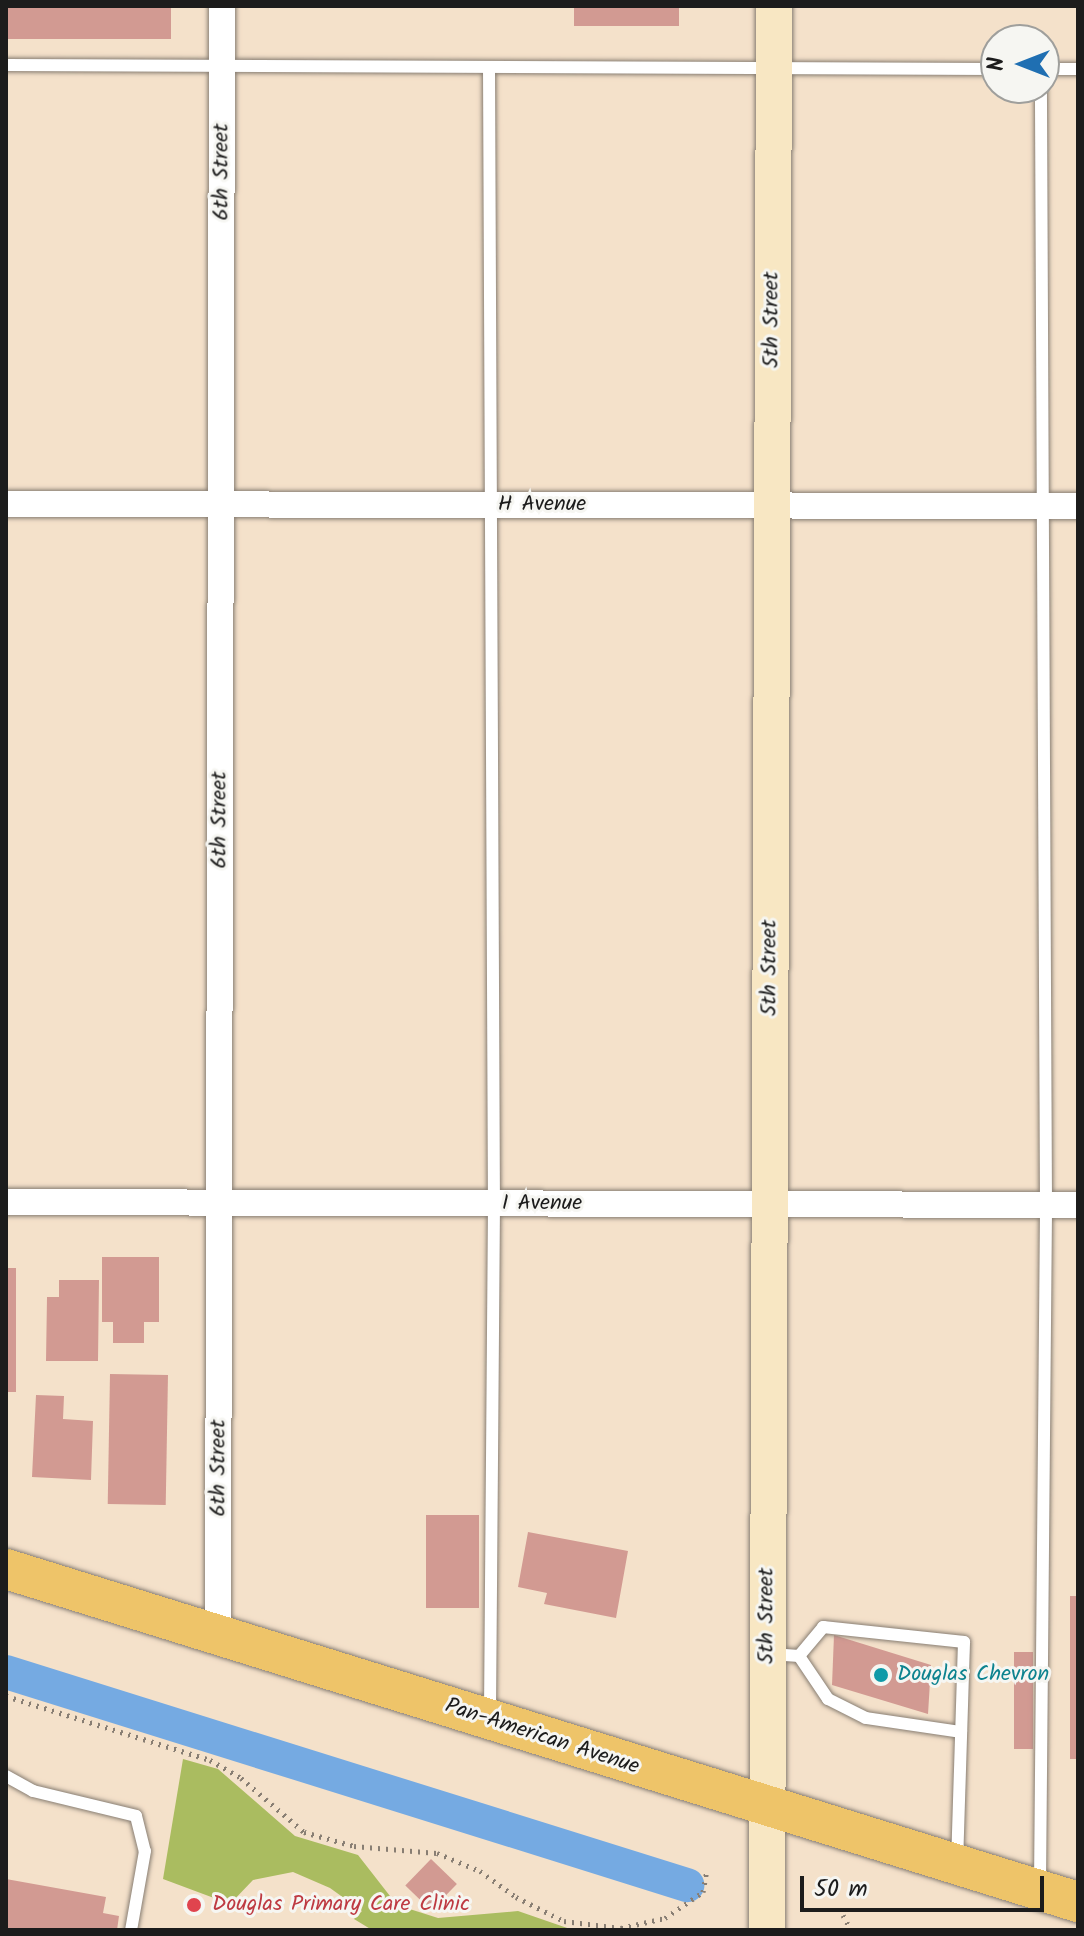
<!DOCTYPE html>
<html>
<head>
<meta charset="utf-8">
<style>
	body { margin:0 }
	#map { position:relative; width:1084px; height:1936px; overflow:hidden; background:#f4e1ca; font-family:Kalam,sans-serif }
	div>[style] { position:absolute }
	.green>* { inset:0; background:#aabc60 }
	.canal>* { height:34px; margin:-17px; padding:0 17px; transform-origin:17px; border-radius:17px; background:#75aae2 }
	.building>* { inset:0; background:#d29a92; transform-origin:0 0 }
	.path>* { height:5px; margin-top:-2.5px; transform-origin:0; background:repeating-linear-gradient(90deg,#887e73 0 2px,transparent 0 8px) }
	.roads { filter:drop-shadow(0 0 2px #887e73) drop-shadow(0 0 2px #887e73) }
	.lane>* { height:12px; margin:-6px; padding:0 6px; transform-origin:6px; border-radius:6px; background:#fff }
	.street>* { height:26px; margin:-13px; padding:0 13px; transform-origin:13px; border-radius:13px; background:#fff }
	.secondary>* { height:36px; margin:-18px; padding:0 18px; transform-origin:18px; border-radius:18px; background:#f8e7c3 }
	.primary>* { height:40px; margin:-20px; padding:0 20px; transform-origin:20px; border-radius:20px; background:#eec469 }
	.dots>* { width:22px; height:22px; translate:-50% -50%; box-sizing:border-box; border:4px solid #f6f6f2; border-radius:50% }
	span { translate:-50% -50%; white-space:nowrap; text-align:center; line-height:1.15; -webkit-text-stroke:6px #f6f6f2; paint-order:stroke }
	.street-label { font-size:22px; color:#1c1c1c }
	.culture-label { font-size:22px; color:#0d838f }
	.left { translate:0 -50%; text-align:left }
	.health-label { font-size:22px; color:#be3a42 }
	.frame { position:absolute; inset:0; border:8px solid #1c1c1c; pointer-events:none }
	.north { position:absolute; left:980px; top:24px; width:80px; height:80px; box-sizing:border-box; background:#f6f6f2; border:2px solid #9f9f9c; border-radius:50%; rotate:270deg; font-size:22px; font-weight:700; line-height:32px; text-align:center; color:#1c1c1c }
	.north::after { content:''; display:block; margin:auto; width:28px; height:36px; background:#1f6fb2; clip-path:polygon(50% 0,100% 100%,50% 72%,0 100%) }
	.scale { position:absolute; left:800px; top:1876px; width:244px; height:36px; box-sizing:border-box; border:4px solid #1c1c1c; border-top:0; padding-left:10px; font-size:24px; line-height:28px; white-space:nowrap; color:#1c1c1c; -webkit-text-stroke:6px #f6f6f2; paint-order:stroke }
</style>
</head>
<body>
<div id="map">
	<div class="green">
		<i style="clip-path:polygon(183px 1759px,218px 1769px,295px 1836px,358px 1855px,397px 1905px,438px 1918px,518px 1911px,573px 1930px,372px 1930px,354px 1919px,362px 1911px,330px 1888px,293px 1872px,253px 1880px,230px 1904px,163px 1879px)"></i>
	</div>
	<div class="canal">
		<i style="left:6px;top:1672px;width:714px;rotate:17.37deg"></i>
	</div>
	<div class="building">
		<i style="left:6px;top:6px;width:165px;height:33px"></i>
		<i style="left:574px;top:6px;width:105px;height:20px"></i>
		<i style="clip-path:polygon(102px 1257px,159px 1257px,159px 1322px,144px 1322px,144px 1343px,113px 1343px,113px 1322px,102px 1322px)"></i>
		<i style="left:6px;top:1268px;width:10px;height:124px"></i>
		<i style="clip-path:polygon(59px 1280px,99px 1280px,98px 1361px,46px 1361px,47px 1297px,59px 1297px)"></i>
		<i style="left:110px;top:1374px;width:58px;height:130px;rotate:1deg"></i>
		<i style="clip-path:polygon(36px 1395px,64px 1396px,63px 1419px,93px 1421px,91px 1480px,32px 1477px)"></i>
		<i style="left:426px;top:1515px;width:53px;height:93px"></i>
		<i style="clip-path:polygon(528px 1532px,628px 1551px,616px 1618px,544px 1604px,547px 1593px,518px 1587px)"></i>
		<i style="left:1070px;top:1596px;width:8px;height:163px"></i>
		<i style="clip-path:polygon(834px 1635px,931px 1665px,928px 1714px,832px 1685px)"></i>
		<i style="left:1014px;top:1652px;width:19px;height:97px"></i>
		<i style="left:431px;top:1859px;width:36px;height:37px;rotate:44deg"></i>
		<i style="clip-path:polygon(6px 1879px,106px 1897px,103px 1913px,119px 1916px,117px 1930px,6px 1930px)"></i>
	</div>
	<div class="path">
		<i style="left:6px;top:1696px;width:214px;rotate:17.4deg"></i>
		<i style="left:210px;top:1760px;width:36px;rotate:30deg"></i>
		<i style="left:241px;top:1778px;width:83px;rotate:40.6deg"></i>
		<i style="left:304px;top:1832px;width:52px;rotate:15.6deg"></i>
		<i style="left:354px;top:1846px;width:83px;rotate:4.8deg"></i>
		<i style="left:437px;top:1853px;width:47px;rotate:22.7deg"></i>
		<i style="left:480px;top:1871px;width:44px;rotate:35.8deg"></i>
		<i style="left:516px;top:1897px;width:54px;rotate:26.6deg"></i>
		<i style="left:564px;top:1921px;width:57px;rotate:7deg"></i>
		<i style="left:621px;top:1928px;width:45px;rotate:-12.8deg"></i>
		<i style="left:665px;top:1918px;width:46px;rotate:-34.4deg"></i>
		<i style="left:703px;top:1892px;width:22px;rotate:-80deg"></i>
		<i style="left:843px;top:1915px;width:17px;rotate:62deg"></i>
	</div>
	<div class="roads">
		<div class="lane">
			<i style="left:6px;top:65px;width:990px;rotate:0.23deg"></i>
			<i style="left:489px;top:67px;width:1137px;rotate:89.75deg"></i>
			<i style="left:494px;top:1204px;width:508px;rotate:90.45deg"></i>
			<i style="left:1044px;top:69px;width:34px"></i>
			<i style="left:771px;top:1654px;width:28px;rotate:4deg"></i>
			<i style="left:799px;top:1656px;width:38px;rotate:-50deg"></i>
			<i style="left:823px;top:1627px;width:142px;rotate:6.1deg"></i>
			<i style="left:964px;top:1642px;width:218px;rotate:91.8deg"></i>
			<i style="left:799px;top:1656px;width:52px;rotate:56deg"></i>
			<i style="left:828px;top:1699px;width:42px;rotate:26.6deg"></i>
			<i style="left:866px;top:1718px;width:96px;rotate:8.4deg"></i>
			<i style="left:6px;top:1776px;width:31px;rotate:29deg"></i>
			<i style="left:33px;top:1791px;width:106px;rotate:13.6deg"></i>
			<i style="left:136px;top:1816px;width:36px;rotate:76deg"></i>
			<i style="left:145px;top:1851px;width:80px;rotate:100deg"></i>
			<i style="left:1040px;top:1885px;width:680px;rotate:-89.49deg"></i>
			<i style="left:1046px;top:1205px;width:1117px;rotate:-90.26deg"></i>
		</div>
		<div class="street">
			<i style="left:6px;top:504px;width:1072px;rotate:0.11deg"></i>
			<i style="left:6px;top:1202px;width:1072px;rotate:0.16deg"></i>
			<i style="left:218px;top:1634px;width:1628px;rotate:-89.86deg"></i>
		</div>
		<div class="secondary">
			<i style="left:767px;top:1930px;width:1924px;rotate:-89.79deg"></i>
		</div>
		<div class="primary">
			<i style="left:6px;top:1569px;width:1123px;rotate:17.26deg"></i>
		</div>
	</div>
	<div class="dots">
		<i style="left:881px;top:1675px;background:#0f9aa8"></i>
		<i style="left:194px;top:1905px;background:#e0444e"></i>
	</div>
	<div class="street-label">
		<span style="left:222px;top:172px;rotate:-90deg">6th Street</span>
		<span style="left:772px;top:320px;rotate:-90deg">5th Street</span>
		<span style="left:542px;top:505px">H Avenue</span>
		<span style="left:220px;top:820px;rotate:-90deg">6th Street</span>
		<span style="left:770px;top:968px;rotate:-90deg">5th Street</span>
		<span style="left:542px;top:1204px">I Avenue</span>
		<span style="left:219px;top:1468px;rotate:-90deg">6th Street</span>
		<span style="left:767px;top:1616px;rotate:-90deg">5th Street</span>
		<span style="left:542px;top:1737px;rotate:18deg">Pan-American Avenue</span>
	</div>
	<div class="culture-label">
		<span class="left" style="left:897px;top:1675px">Douglas Chevron</span>
	</div>
	<div class="health-label">
		<span class="left" style="left:212px;top:1905px">Douglas Primary Care Clinic</span>
	</div>
	<div class="frame"></div>
	<div class="north">N</div>
	<div class="scale">50 m</div>
</div>
</body>
</html>
